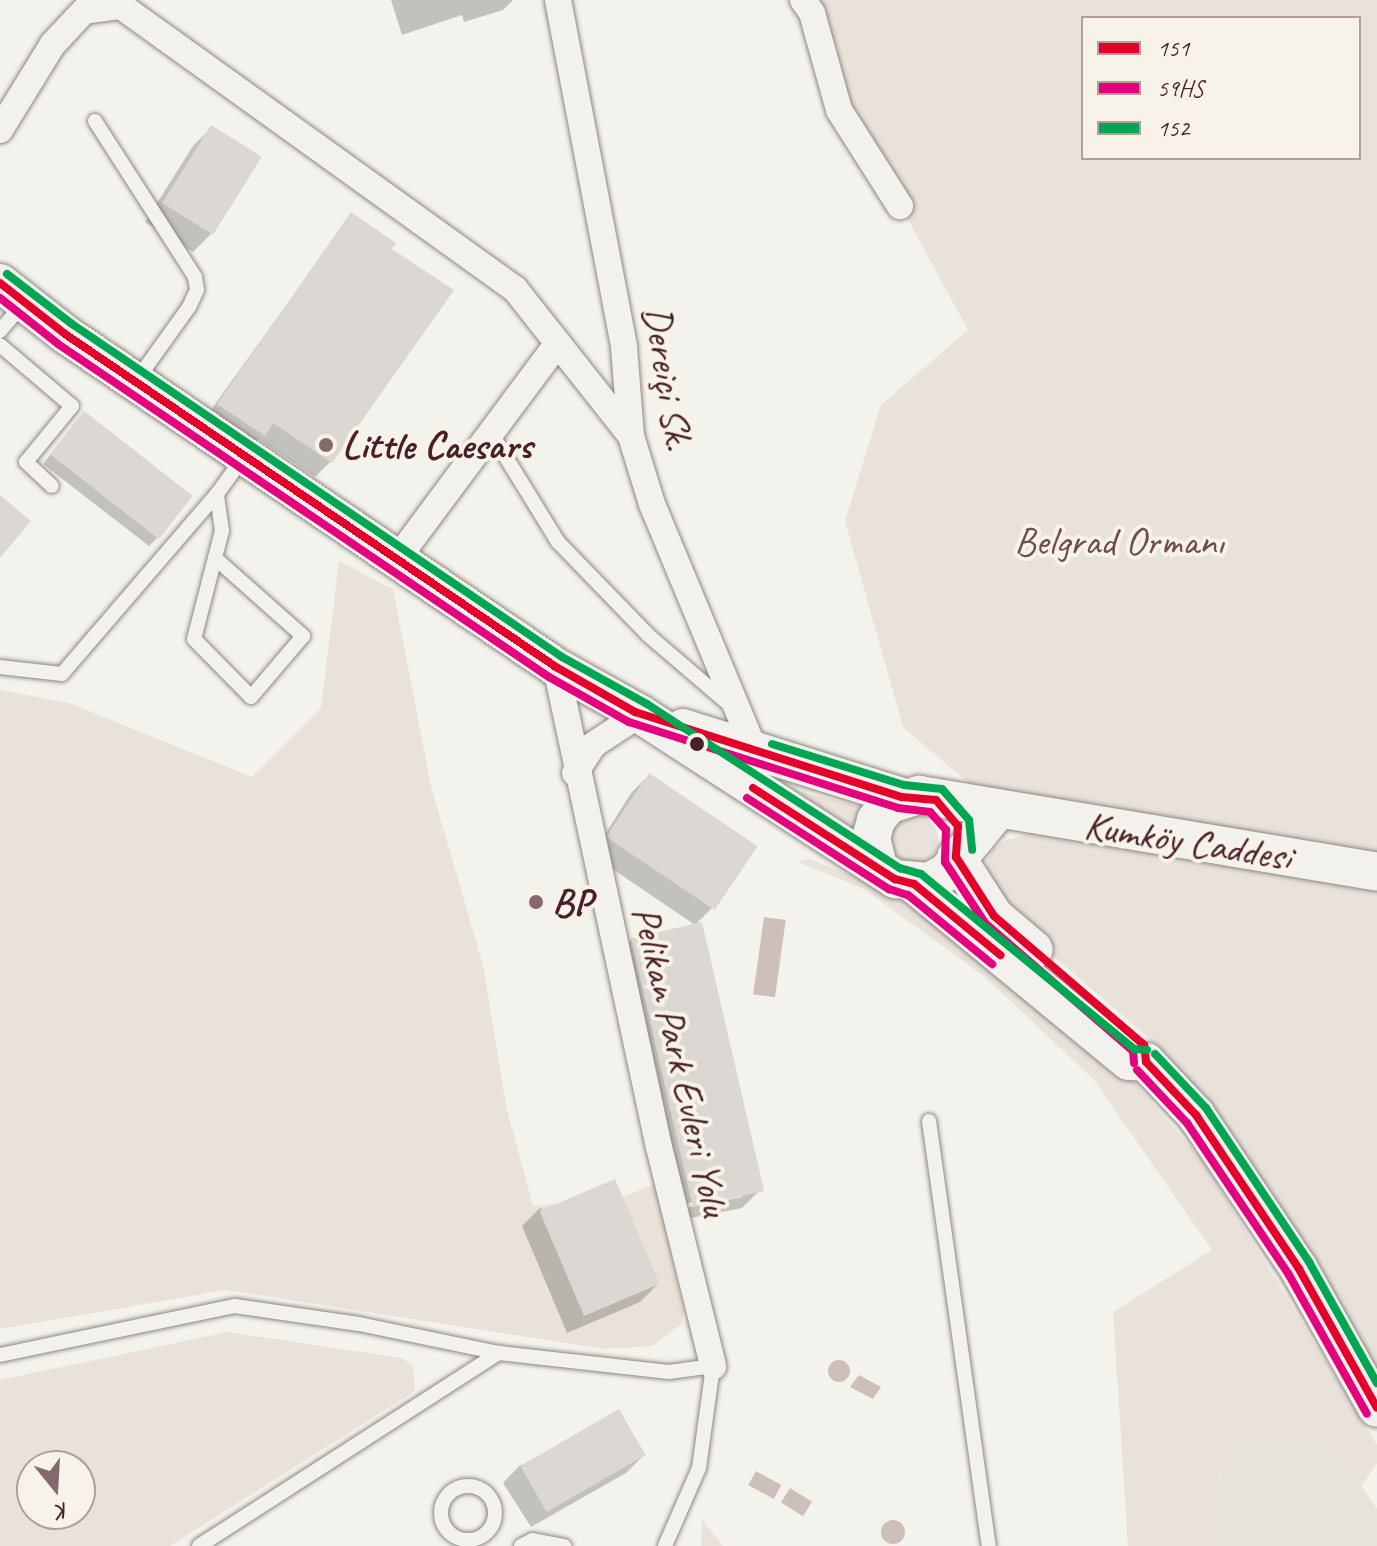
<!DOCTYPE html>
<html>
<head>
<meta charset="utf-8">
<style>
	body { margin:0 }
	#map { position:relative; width:1377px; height:1546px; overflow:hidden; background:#f4f2ec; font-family:Caveat,sans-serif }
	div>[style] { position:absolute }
	.built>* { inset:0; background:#e7e2db }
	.green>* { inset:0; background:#e8e2da }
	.round { border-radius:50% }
	.water>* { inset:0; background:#cdc0bc; transform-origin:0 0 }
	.shadow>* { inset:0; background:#0003 }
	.building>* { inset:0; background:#dbd7d3; transform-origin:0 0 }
	.roads { filter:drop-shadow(0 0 2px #8f8685) drop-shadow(0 0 2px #8f8685) }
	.lane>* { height:14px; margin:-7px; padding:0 7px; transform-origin:7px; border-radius:7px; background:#f2f1ed }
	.lane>.ring { margin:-7px; padding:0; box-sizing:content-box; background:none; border:14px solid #f2f1ed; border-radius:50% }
	.street>* { height:26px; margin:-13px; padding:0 13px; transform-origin:13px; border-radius:13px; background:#f2f1ed }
	.secondary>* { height:38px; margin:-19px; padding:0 19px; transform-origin:19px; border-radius:19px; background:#f2f1ed }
	.bus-1>* { height:8px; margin:-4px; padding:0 4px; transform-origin:4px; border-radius:4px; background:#e4002b }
	.bus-2>* { height:8px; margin:-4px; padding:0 4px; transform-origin:4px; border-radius:4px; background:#e5007d }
	.bus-3>* { height:8px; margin:-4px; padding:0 4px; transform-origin:4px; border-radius:4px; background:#00a651 }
	.dots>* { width:22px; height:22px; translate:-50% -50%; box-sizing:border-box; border:4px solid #f7f3e8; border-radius:50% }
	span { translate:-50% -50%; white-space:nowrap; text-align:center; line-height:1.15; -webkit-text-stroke:8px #f7f3e8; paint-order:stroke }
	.street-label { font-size:40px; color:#4a1f2b }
	.poi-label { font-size:40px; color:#4a1f2b; font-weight:700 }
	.left { translate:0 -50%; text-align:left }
	.park-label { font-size:40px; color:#6f4c53 }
	.legend { position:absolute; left:1081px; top:16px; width:280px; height:144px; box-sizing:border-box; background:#f7f3e8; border:2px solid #b29e9c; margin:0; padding:10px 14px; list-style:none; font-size:24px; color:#4a1f2b }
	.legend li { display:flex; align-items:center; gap:16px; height:40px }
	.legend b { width:40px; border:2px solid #b29e9c }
	.north { position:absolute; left:16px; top:1450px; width:80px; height:80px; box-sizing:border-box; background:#f7f3e8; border:2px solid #b29e9c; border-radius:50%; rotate:162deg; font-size:22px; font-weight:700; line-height:32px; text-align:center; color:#4a1f2b }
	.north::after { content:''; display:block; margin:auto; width:28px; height:36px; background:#86696f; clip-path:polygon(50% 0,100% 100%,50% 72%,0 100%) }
</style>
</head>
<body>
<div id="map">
	<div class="built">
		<i style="clip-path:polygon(1311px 1431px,1327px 1436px,1377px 1509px,1377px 1546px,1217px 1546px,1217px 1488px,1230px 1445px,1257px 1434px)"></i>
	</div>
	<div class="green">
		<i style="clip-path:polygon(evenodd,789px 0,1377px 0,1377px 1382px,1212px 1108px,1158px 1046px,1007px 916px,985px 880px,986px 864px,993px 849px,1006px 840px,1028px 834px,903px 727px,845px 521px,881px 405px,968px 330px,789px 0,1083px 18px,1359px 18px,1359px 158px,1083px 158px,1083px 18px)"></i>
		<i style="clip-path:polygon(339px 561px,393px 589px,431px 786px,484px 969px,506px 1106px,533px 1206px,623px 1197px,655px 1184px,684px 1313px,681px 1324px,653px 1346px,604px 1349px,226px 1290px,0 1329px,0 690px,69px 703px,252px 777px,321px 708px)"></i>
		<i style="clip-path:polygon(788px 789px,867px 807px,858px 838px)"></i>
		<i class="round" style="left:890px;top:815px;width:48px;height:48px"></i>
		<i style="clip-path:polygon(809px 859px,877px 885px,951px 933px,1128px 1075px,1204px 1163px,1377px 1445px,1377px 1463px,1361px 1487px,1327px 1436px,1257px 1434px,1230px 1446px,1217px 1488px,1217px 1546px,1128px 1546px,1113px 1312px,1212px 1250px,1094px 1080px,985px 977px,864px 889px,798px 862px)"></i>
		<i style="clip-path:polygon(evenodd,228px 1332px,402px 1358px,413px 1366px,415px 1391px,170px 1546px,0 1546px,0 1380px,228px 1332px,32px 1466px,80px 1466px,80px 1514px,32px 1514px,32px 1466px)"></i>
		<i style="clip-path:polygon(702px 1520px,723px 1546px,701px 1546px)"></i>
	</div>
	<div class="water">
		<i style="left:764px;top:917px;width:22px;height:78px;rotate:8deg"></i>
		<i class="round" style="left:828px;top:1360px;width:22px;height:22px"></i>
		<i style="clip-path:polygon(859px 1375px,881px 1387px,873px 1399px,850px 1387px)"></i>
		<i style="left:756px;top:1471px;width:29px;height:16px;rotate:29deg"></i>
		<i style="left:790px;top:1488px;width:26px;height:17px;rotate:32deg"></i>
		<i class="round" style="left:881px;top:1520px;width:24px;height:24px"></i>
	</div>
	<div class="shadow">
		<i style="clip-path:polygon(391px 0,513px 0,503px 10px,464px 22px,462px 15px,402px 35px)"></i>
		<i style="clip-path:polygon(211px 128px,211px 234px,193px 252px,145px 222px,193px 146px)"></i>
		<i style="clip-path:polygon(351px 215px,331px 461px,315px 477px,258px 439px,247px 450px,203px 421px)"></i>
		<i style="clip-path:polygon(75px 423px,158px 537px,149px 546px,43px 464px)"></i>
		<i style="clip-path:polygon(649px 775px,713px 907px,695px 925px,592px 855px,631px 793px)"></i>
		<i style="clip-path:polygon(evenodd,632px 939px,760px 1190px,742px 1208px,675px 1221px,614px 957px,632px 939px,742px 1193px,742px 1197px,684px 1208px,683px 1204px,742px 1193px)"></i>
		<i style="clip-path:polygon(540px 1208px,658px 1284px,640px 1302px,567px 1333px,522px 1226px)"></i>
		<i style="clip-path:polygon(644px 1455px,626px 1473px,531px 1527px,503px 1483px,520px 1465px)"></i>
	</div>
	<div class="building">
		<i style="left:211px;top:125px;width:60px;height:92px;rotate:32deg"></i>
		<i style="clip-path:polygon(351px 212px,396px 243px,392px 249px,454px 290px,332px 463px,273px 423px,265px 436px,217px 404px)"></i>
		<i style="left:84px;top:411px;width:138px;height:55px;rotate:38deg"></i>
		<i style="clip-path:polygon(0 495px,31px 521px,0 558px)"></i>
		<i style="left:649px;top:773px;width:131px;height:77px;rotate:34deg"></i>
		<i style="left:702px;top:922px;width:276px;height:73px;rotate:77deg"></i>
		<i style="left:615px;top:1179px;width:114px;height:82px;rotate:67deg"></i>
		<i style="left:619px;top:1409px;width:53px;height:114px;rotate:60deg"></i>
	</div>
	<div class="roads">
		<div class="lane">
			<i style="left:95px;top:121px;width:185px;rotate:57.3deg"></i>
			<i style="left:195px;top:277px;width:13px;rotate:81deg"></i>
			<i style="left:197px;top:290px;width:19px;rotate:115deg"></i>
			<i style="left:189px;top:307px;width:91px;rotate:125.6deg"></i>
			<i style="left:0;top:331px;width:38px;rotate:-50deg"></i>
			<i style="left:0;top:345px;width:94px;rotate:40.3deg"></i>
			<i style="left:72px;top:406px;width:72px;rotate:129.4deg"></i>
			<i style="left:26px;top:462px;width:35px;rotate:43deg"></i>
			<i style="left:491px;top:433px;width:128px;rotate:58.4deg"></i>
			<i style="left:558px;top:542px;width:129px;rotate:45.9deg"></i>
			<i style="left:648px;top:635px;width:111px;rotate:40.6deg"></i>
			<i style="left:215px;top:558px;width:118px;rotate:41.6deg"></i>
			<i style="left:303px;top:636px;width:80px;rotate:130.4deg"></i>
			<i style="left:251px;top:697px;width:81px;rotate:-134.5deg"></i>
			<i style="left:194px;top:639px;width:112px;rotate:-75.5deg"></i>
			<i style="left:222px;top:531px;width:37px;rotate:-98deg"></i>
			<i style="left:217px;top:494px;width:44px;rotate:-54.2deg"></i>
			<i style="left:0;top:667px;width:62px;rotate:6.4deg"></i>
			<i style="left:62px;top:674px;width:238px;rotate:-49.3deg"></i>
			<i style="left:929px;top:1121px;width:429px;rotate:82deg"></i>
			<i style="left:0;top:1355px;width:240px;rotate:-11.8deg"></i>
			<i style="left:235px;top:1306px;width:125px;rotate:8.3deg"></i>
			<i style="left:359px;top:1324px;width:143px;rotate:11.7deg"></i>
			<i class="ring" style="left:441px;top:1486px;width:40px;height:40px"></i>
			<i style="left:199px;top:1546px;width:357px;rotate:-32.8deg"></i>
			<i style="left:499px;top:1353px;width:171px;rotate:6.4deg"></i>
			<i style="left:669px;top:1372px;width:44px;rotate:-7.8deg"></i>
			<i style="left:713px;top:1366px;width:103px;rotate:97.8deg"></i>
			<i style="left:699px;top:1468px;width:85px;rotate:113.6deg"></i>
			<i style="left:521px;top:1546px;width:13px;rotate:-27deg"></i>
			<i style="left:533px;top:1540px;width:32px;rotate:11deg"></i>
		</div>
		<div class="street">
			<i style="left:558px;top:0;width:353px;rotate:79.2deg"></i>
			<i style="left:624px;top:347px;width:89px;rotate:85.5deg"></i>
			<i style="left:631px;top:436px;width:71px;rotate:72.8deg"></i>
			<i style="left:652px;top:504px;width:268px;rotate:67.4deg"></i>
			<i style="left:803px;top:0;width:16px;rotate:55deg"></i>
			<i style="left:812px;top:13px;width:101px;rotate:74.4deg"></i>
			<i style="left:839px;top:110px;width:114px;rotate:57.6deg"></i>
			<i style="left:0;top:130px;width:101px;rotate:-58.4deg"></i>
			<i style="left:53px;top:44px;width:45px;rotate:-46.8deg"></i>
			<i style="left:84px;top:11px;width:37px;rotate:-8deg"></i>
			<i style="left:121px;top:6px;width:485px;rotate:35.7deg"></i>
			<i style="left:515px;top:289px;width:187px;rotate:51.7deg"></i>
			<i style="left:397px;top:559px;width:269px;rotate:-53.3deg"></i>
			<i style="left:556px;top:667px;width:491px;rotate:77.9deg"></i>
			<i style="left:659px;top:1147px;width:226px;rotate:76.1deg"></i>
			<i style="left:575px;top:773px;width:33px;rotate:-57deg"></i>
			<i style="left:593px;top:745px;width:56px;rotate:-33.4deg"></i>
		</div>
		<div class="secondary">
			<i style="left:0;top:283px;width:83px;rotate:38.1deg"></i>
			<i style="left:65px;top:334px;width:593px;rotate:34.15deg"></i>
			<i style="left:556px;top:667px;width:96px;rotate:29.2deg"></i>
			<i style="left:640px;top:714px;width:304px;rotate:32.9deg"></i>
			<i style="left:895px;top:879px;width:34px;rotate:5deg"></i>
			<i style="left:929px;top:882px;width:21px;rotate:-29deg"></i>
			<i style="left:947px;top:872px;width:80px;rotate:-50.6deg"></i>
			<i style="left:683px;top:728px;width:230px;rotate:17.5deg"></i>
			<i style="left:956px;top:857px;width:70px;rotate:57.2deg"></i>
			<i style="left:994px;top:916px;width:52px;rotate:40.4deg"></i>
			<i style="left:878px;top:866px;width:29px;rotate:-104deg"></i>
			<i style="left:871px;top:838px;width:19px;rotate:-74deg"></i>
			<i style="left:876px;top:820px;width:19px;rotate:-51deg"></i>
			<i style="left:888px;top:805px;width:33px;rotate:-18deg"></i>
			<i style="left:919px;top:795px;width:464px;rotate:9.5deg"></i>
			<i style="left:914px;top:884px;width:278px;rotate:39.5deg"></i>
			<i style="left:1129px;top:1061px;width:17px;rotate:3deg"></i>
			<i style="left:1146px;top:1062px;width:73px;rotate:46.7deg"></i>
			<i style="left:1196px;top:1115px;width:185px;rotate:56.2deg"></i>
			<i style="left:1299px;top:1269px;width:159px;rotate:60.7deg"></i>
		</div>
	</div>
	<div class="bus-1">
		<i style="left:0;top:283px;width:83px;rotate:38.1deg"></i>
		<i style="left:65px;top:334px;width:593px;rotate:34.15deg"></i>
		<i style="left:556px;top:667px;width:91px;rotate:29.7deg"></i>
		<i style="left:635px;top:712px;width:280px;rotate:17.7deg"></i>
		<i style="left:902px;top:797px;width:34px;rotate:5deg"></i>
		<i style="left:936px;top:800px;width:34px;rotate:50deg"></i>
		<i style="left:958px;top:826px;width:31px;rotate:94deg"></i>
		<i style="left:956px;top:857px;width:70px;rotate:57.2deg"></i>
		<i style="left:994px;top:916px;width:198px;rotate:40.7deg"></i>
		<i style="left:1144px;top:1045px;width:17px;rotate:83deg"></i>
		<i style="left:753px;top:788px;width:169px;rotate:32.7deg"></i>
		<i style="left:895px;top:879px;width:20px;rotate:15deg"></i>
		<i style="left:914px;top:884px;width:112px;rotate:39.5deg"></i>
		<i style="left:1146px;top:1062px;width:73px;rotate:46.7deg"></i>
		<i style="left:1196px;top:1115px;width:185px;rotate:56.2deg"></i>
		<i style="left:1299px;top:1269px;width:159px;rotate:60.7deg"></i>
	</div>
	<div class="bus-2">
		<i style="left:0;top:298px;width:74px;rotate:38.4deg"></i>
		<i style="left:58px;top:344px;width:593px;rotate:34.15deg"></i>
		<i style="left:549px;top:677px;width:92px;rotate:29.4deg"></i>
		<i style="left:629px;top:722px;width:282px;rotate:17.7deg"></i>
		<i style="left:898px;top:808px;width:32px;rotate:7deg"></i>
		<i style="left:930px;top:812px;width:24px;rotate:48deg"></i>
		<i style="left:946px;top:830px;width:32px;rotate:92deg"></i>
		<i style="left:945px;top:862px;width:73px;rotate:56.7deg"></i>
		<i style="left:985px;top:923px;width:196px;rotate:40.9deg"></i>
		<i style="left:1133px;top:1051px;width:12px;rotate:85deg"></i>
		<i style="left:747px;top:798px;width:169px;rotate:32.7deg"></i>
		<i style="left:889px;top:889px;width:20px;rotate:18deg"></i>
		<i style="left:908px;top:895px;width:109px;rotate:39.4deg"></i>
		<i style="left:1137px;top:1070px;width:73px;rotate:46.7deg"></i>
		<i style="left:1187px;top:1123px;width:183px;rotate:56.1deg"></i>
		<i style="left:1289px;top:1275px;width:159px;rotate:60.7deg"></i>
	</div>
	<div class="bus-3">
		<i style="left:7px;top:274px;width:82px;rotate:37.6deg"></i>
		<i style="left:72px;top:324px;width:592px;rotate:34.2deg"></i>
		<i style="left:562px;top:657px;width:97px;rotate:28.9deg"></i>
		<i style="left:647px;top:704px;width:302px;rotate:33deg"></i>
		<i style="left:900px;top:868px;width:22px;rotate:16deg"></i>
		<i style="left:921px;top:874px;width:276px;rotate:39.4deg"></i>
		<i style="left:1134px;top:1049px;width:13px;rotate:4deg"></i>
		<i style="left:772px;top:744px;width:138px;rotate:17.3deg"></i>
		<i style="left:904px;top:785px;width:38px;rotate:6deg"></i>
		<i style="left:942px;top:789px;width:41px;rotate:48.9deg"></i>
		<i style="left:969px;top:820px;width:30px;rotate:84deg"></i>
		<i style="left:1155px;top:1054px;width:74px;rotate:46.6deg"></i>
		<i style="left:1206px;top:1108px;width:185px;rotate:56.2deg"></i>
		<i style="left:1309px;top:1262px;width:139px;rotate:60.7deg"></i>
	</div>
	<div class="dots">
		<i style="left:326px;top:445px;background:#86696f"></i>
		<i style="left:697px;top:744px;background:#4a1f2b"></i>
		<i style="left:536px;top:902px;background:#86696f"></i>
	</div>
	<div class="street-label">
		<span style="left:668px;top:378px;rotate:81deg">Dereiçi Sk.</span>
		<span style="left:1188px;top:841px;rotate:9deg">Kumköy Caddesi</span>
		<span style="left:681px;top:1061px;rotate:77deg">Pelikan Park Evleri Yolu</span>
	</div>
	<div class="poi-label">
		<span class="left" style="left:342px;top:445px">Little Caesars</span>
		<span class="left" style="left:552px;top:902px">BP</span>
	</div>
	<div class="park-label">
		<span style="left:1119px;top:541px">Belgrad Ormanı</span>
	</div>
	<ul class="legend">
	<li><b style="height:10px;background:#e4002b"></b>151</li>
	<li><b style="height:10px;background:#e5007d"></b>59HS</li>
	<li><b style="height:10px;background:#00a651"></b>152</li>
	</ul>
	<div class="north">K</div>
</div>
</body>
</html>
